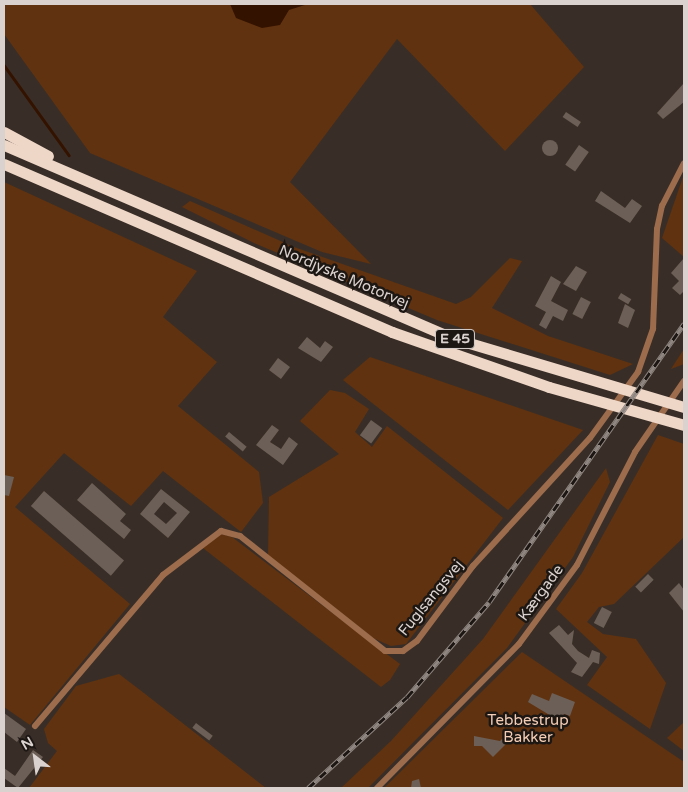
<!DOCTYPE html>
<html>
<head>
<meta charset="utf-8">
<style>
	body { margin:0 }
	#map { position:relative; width:688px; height:792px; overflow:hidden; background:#392e27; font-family:"Varela Round",sans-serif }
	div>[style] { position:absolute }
	.green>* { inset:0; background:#60320f }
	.water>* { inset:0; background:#341200 }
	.stream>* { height:2.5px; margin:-1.25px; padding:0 1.25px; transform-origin:1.25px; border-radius:1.25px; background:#341200 }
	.building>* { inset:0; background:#6c5f57; transform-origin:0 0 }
	.round { border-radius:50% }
	.street>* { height:6px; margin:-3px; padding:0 3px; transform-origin:3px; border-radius:3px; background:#9c6c4d }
	.highway>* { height:11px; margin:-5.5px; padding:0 5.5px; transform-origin:5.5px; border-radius:5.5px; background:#efd7c8 }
	.rail>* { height:4.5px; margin-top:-2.25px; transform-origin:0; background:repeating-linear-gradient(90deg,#1d1714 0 8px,#8f8681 0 16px); box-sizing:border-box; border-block:1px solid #8f8681 }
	span { translate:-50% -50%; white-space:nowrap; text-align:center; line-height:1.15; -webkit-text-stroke:5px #1d1714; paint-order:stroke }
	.shield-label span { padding:1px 4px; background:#1d1714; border:1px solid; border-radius:4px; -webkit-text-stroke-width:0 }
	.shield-label { font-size:14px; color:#dad2ce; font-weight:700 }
	.street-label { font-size:15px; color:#dad2ce }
	.park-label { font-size:15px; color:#f4cdb5 }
	.frame { position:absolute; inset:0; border:5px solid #dad2ce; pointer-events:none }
	.north { position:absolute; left:10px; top:732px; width:50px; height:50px; -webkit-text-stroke:4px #1d1714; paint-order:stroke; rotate:330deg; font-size:14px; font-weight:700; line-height:20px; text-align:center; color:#dad2ce }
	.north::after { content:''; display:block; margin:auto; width:18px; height:22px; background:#dad2ce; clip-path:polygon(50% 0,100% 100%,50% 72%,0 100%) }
</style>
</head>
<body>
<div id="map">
	<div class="green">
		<i style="clip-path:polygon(4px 4px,530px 4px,584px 67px,505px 151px,397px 39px,290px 182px,371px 264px,322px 252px,90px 153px,4px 34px)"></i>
		<i style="clip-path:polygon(684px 174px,684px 257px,662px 238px)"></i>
		<i style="clip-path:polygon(4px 182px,197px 271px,163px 317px,217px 362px,178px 406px,259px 472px,263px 503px,241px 532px,163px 471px,131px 506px,64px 453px,15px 507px,130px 604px,30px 725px,4px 707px)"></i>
		<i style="clip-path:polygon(190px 201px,294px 247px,456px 304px,471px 297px,510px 258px,522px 261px,492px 308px,548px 336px,633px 364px,610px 375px,437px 320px,254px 243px,182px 207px)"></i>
		<i style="clip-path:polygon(684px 349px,684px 364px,671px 369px)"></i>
		<i style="clip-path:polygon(370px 357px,583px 430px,508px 510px,343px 380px)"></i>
		<i style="clip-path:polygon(330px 390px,345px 393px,369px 409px,355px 432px,372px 447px,387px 426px,503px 518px,406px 644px,391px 646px,373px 638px,268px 556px,269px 497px,339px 454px,300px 421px)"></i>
		<i style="clip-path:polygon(658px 435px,684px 444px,684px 537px,614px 604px,599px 607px,587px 622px,603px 634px,636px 639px,666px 683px,650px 729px,587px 685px,607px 657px,556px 609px,582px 573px)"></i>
		<i style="clip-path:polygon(606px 468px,610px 482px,573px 557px,507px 648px,368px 788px,341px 788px,391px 741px,483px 639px)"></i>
		<i style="clip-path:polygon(221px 534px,232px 537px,400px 664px,390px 680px,381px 687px,203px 548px)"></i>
		<i style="clip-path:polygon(522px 652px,684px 762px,684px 788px,384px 788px)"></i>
		<i style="clip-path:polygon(119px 674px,140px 690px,266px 788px,29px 788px,57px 751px,48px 743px,44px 729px,76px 686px)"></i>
		<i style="clip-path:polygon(684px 722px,684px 751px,667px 738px)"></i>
	</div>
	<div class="water">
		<i style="clip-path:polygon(230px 4px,308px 4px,289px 10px,280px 25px,262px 28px,236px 18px)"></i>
	</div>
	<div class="stream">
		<i style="left:4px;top:65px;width:111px;rotate:54.2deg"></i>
	</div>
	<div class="building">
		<i style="clip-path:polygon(684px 83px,684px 102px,663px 119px,657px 113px)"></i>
		<i style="left:566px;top:112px;width:18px;height:6px;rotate:34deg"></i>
		<i class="round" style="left:542px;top:140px;width:16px;height:16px"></i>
		<i style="left:579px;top:145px;width:12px;height:24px;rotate:35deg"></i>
		<i style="clip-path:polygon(601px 191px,625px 208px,632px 199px,642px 206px,630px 223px,595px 201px)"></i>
		<i style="clip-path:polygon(684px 258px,684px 291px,680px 295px,672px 288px,679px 281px,671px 273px)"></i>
		<i style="clip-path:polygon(576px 266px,587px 272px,576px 291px,563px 284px)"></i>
		<i style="clip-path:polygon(551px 276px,561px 282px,551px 301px,568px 310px,563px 321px,553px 316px,546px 329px,539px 325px,546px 312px,535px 306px)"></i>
		<i style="left:621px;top:293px;width:12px;height:6px;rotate:31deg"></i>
		<i style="left:581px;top:297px;width:11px;height:19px;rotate:27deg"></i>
		<i style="clip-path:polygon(625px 304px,635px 310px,628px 328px,618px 323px)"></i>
		<i style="clip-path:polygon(307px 337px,320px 348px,325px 341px,333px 347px,321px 362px,298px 348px)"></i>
		<i style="left:278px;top:358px;width:15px;height:15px;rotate:37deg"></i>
		<i style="left:371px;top:420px;width:14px;height:19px;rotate:36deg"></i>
		<i style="clip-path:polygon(272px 425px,279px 430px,270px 442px,281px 449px,289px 437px,298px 444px,283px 465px,256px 445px)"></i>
		<i style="left:229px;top:432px;width:23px;height:6px;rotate:40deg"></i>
		<i style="clip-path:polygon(4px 475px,14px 477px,9px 496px,4px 495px)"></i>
		<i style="clip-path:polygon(92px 483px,126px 514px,120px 521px,131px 530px,124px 539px,77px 500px)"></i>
		<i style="clip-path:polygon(evenodd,161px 489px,190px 512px,168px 538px,140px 514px,161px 489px,164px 502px,177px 513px,166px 524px,154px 514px,164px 502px)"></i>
		<i style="left:44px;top:491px;width:106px;height:20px;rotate:41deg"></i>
		<i style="left:648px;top:574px;width:8px;height:18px;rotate:45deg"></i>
		<i style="clip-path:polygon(679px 583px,684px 590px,684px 612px,669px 593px)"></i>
		<i style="left:602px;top:607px;width:11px;height:18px;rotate:27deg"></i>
		<i style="clip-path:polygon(559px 625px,568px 635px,574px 630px,572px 644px,578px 651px,589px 658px,592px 650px,600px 653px,599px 664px,593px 662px,582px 677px,571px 672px,577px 663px,549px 633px)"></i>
		<i style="clip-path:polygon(552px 693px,575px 702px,570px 716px,564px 714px,561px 722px,528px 702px,532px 694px,549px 701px)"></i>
		<i style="clip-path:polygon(4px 713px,26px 729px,17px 742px,4px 732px)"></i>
		<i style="left:196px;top:723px;width:21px;height:6px;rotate:37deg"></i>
		<i style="clip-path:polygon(509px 732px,513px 737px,493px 757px,482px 746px,474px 746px,474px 736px,500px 741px)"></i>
		<i style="clip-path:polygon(33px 750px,43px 757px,18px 788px,4px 778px,4px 768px,15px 776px)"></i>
		<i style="clip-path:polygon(419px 779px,421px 788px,411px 788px,412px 781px)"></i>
	</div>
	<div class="street">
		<i style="left:35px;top:726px;width:198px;rotate:-49.7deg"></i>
		<i style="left:163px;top:575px;width:73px;rotate:-37.2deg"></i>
		<i style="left:221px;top:531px;width:20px;rotate:15deg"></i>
		<i style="left:240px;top:536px;width:185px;rotate:38.4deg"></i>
		<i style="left:385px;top:651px;width:18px"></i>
		<i style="left:403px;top:651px;width:17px;rotate:-36deg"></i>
		<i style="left:417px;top:641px;width:94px;rotate:-53.3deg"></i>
		<i style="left:473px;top:566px;width:173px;rotate:-47.6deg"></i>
		<i style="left:590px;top:438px;width:82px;rotate:-54deg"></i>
		<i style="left:638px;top:372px;width:46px;rotate:-70.8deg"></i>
		<i style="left:653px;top:329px;width:100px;rotate:-87.7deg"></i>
		<i style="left:657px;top:229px;width:24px;rotate:-78deg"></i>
		<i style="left:662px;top:206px;width:48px;rotate:-62.9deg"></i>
		<i style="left:377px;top:788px;width:202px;rotate:-45.4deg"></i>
		<i style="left:519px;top:644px;width:98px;rotate:-53.7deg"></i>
		<i style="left:577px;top:565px;width:127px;rotate:-62.8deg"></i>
		<i style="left:635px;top:452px;width:86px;rotate:-55.4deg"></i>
	</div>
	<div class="highway">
		<i style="left:4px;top:132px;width:50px;rotate:28.6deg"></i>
		<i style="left:4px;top:145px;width:485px;rotate:23.3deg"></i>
		<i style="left:449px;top:337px;width:245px;rotate:16.6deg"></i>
		<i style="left:4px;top:164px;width:423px;rotate:23.4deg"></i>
		<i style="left:392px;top:332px;width:166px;rotate:19.3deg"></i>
		<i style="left:549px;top:387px;width:140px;rotate:15.7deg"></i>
	</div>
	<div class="rail">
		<i style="left:308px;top:788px;width:134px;rotate:-42.6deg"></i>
		<i style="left:407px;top:697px;width:125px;rotate:-49.2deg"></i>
		<i style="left:489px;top:602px;width:340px;rotate:-55deg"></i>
	</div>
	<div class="shield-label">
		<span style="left:455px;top:339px">E 45</span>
	</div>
	<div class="street-label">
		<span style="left:344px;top:277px;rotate:23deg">Nordjyske Motorvej</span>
		<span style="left:541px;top:593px;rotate:-54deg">Kærgade</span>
		<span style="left:431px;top:598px;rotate:-51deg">Fuglsangsvej</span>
	</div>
	<div class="park-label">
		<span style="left:528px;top:729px">Tebbestrup<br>Bakker</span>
	</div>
	<div class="frame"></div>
	<div class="north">N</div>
</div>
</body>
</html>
